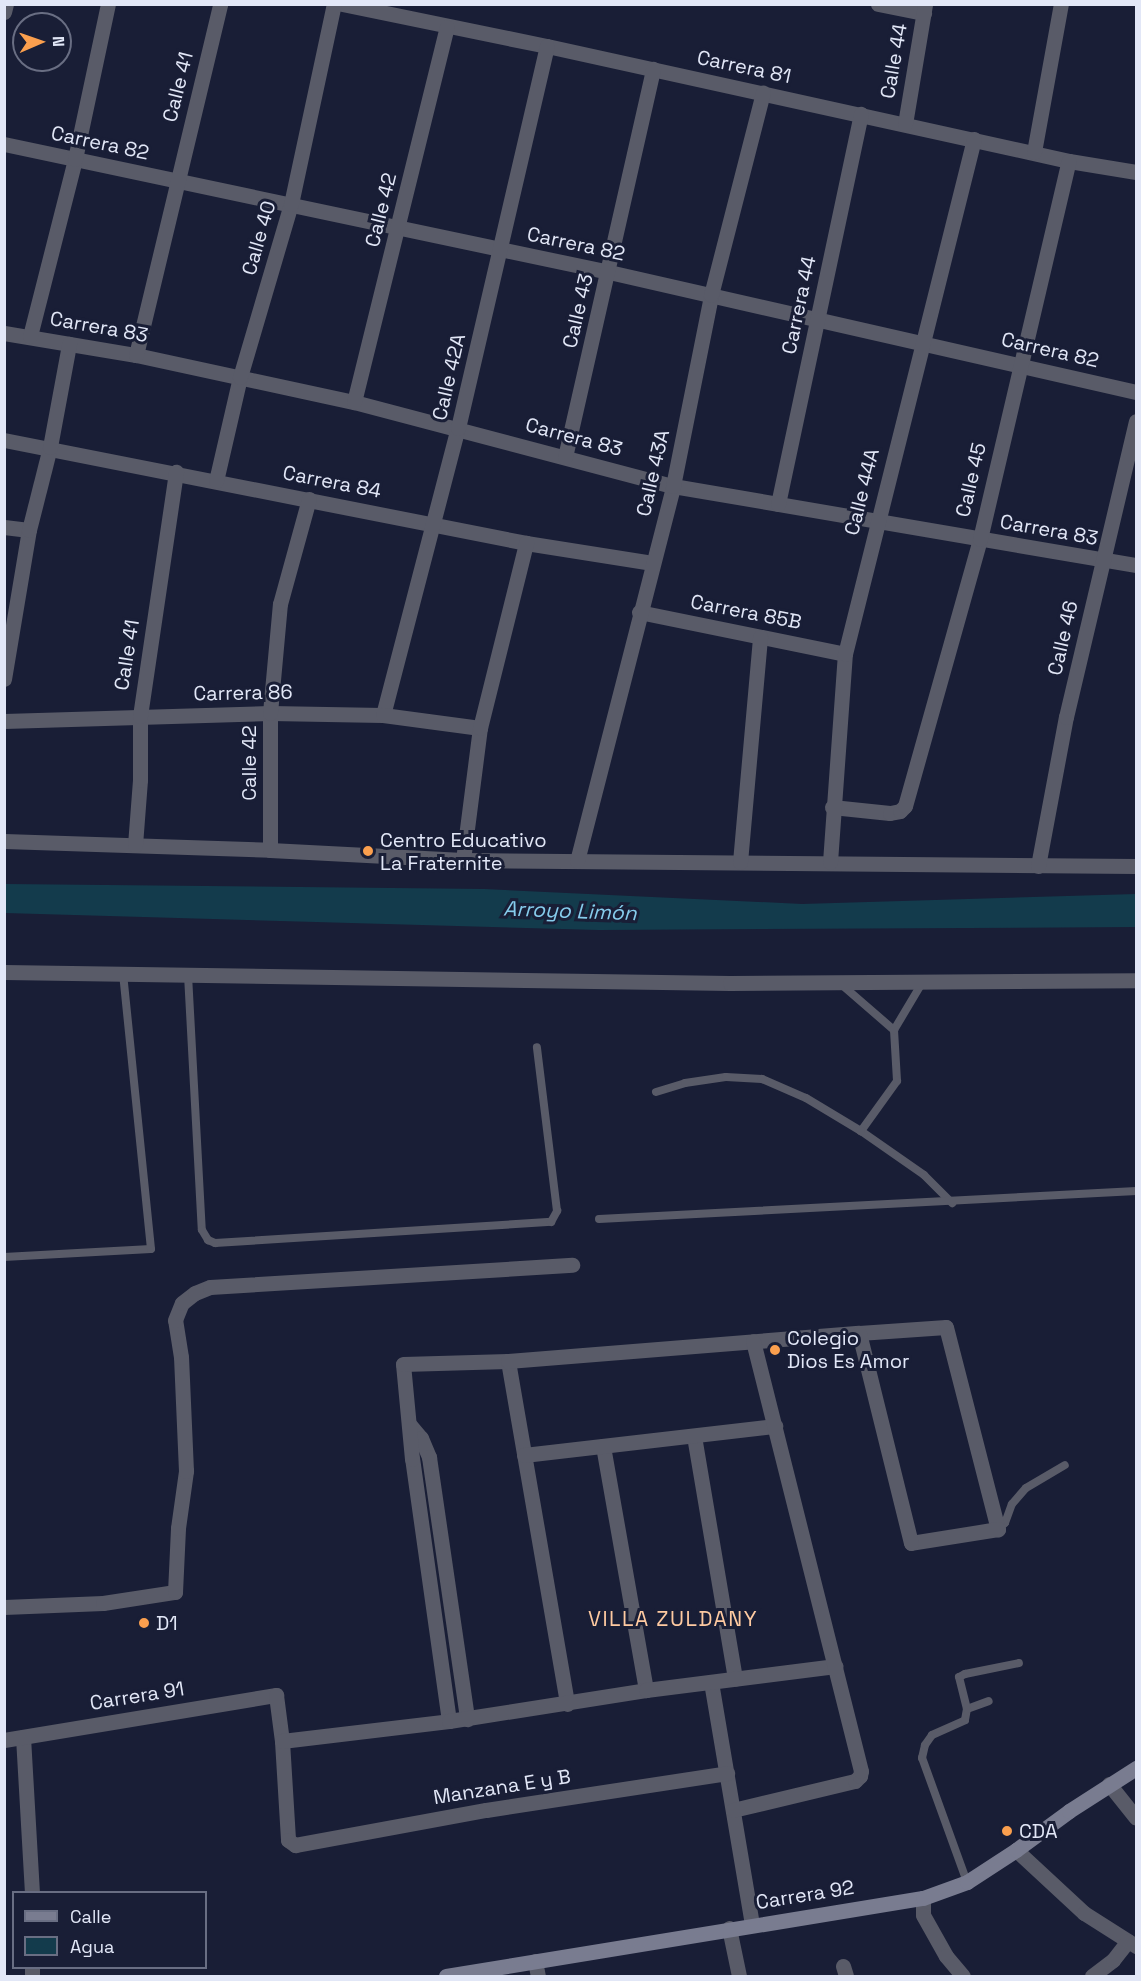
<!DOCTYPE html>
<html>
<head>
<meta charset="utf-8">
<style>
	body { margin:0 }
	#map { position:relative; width:1141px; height:1981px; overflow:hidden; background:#191e36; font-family:"Space Grotesk",sans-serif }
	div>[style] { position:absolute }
	.water>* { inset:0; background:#133b4c }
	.lane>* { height:8px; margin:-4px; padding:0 4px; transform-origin:4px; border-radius:4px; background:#595b68 }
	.street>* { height:15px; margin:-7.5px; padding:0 7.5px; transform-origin:7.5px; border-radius:7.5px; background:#595b68 }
	.secondary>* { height:15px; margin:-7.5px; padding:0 7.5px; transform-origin:7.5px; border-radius:7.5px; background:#797c90 }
	.dots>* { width:16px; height:16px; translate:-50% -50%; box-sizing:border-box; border:3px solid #191e36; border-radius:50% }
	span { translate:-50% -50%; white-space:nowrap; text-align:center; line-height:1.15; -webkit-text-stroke:6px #191e36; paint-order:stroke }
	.street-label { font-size:20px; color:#e2e7f7 }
	.poi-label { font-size:20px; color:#e2e7f7 }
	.left { translate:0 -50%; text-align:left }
	.water-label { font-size:21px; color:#86ccec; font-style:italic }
	.neighbourhood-label { font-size:21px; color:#fecaa1; letter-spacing:1.5px }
	.frame { position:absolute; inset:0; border:6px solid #e2e7f7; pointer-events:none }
	.legend { position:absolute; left:12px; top:1891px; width:195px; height:78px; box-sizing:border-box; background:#191e36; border:2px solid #696e83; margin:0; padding:8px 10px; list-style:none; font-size:18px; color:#e2e7f7 }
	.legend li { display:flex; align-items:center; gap:12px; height:30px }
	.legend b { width:30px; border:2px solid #696e83 }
	.north { position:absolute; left:12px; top:12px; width:60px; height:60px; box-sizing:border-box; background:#191e36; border:2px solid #696e83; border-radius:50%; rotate:88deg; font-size:16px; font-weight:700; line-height:24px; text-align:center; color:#e2e7f7 }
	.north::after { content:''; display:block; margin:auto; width:21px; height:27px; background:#fa9f4e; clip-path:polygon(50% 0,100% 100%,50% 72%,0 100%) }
</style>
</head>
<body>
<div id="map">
	<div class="water">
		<i style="clip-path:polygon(5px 884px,484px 889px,802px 904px,1136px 894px,1136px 927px,599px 930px,5px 913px)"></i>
	</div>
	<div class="lane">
		<i style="left:188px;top:975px;width:255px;rotate:86.9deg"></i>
		<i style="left:202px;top:1230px;width:12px;rotate:59deg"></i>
		<i style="left:208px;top:1240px;width:8px;rotate:23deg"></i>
		<i style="left:215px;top:1243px;width:337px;rotate:-3.6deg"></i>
		<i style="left:551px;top:1222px;width:13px;rotate:-61deg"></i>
		<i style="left:557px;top:1211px;width:165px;rotate:-97deg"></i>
		<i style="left:842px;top:985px;width:69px;rotate:40.9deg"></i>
		<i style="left:894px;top:1030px;width:51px;rotate:86.6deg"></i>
		<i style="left:897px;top:1081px;width:62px;rotate:125.8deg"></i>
		<i style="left:861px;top:1131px;width:77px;rotate:34.9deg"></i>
		<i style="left:924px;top:1175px;width:40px;rotate:45deg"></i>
		<i style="left:894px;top:1030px;width:55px;rotate:-59.2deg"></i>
		<i style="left:656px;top:1092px;width:30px;rotate:-17deg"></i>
		<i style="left:685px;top:1083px;width:41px;rotate:-8.3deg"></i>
		<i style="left:726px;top:1077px;width:36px;rotate:3deg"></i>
		<i style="left:762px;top:1079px;width:48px;rotate:23.4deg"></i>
		<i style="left:806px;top:1098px;width:64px;rotate:31deg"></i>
		<i style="left:599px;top:1219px;width:538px;rotate:-2.98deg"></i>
		<i style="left:4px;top:1257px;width:147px;rotate:-3.1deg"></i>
		<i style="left:151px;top:1249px;width:276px;rotate:-95.8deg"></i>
		<i style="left:998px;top:1529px;width:9px;rotate:-41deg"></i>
		<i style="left:1005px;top:1523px;width:20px;rotate:-70deg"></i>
		<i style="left:1012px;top:1504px;width:21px;rotate:-49deg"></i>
		<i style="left:1026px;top:1488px;width:45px;rotate:-30.5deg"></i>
		<i style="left:967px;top:1709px;width:23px;rotate:-20deg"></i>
		<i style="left:967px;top:1882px;width:132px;rotate:-109.9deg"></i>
		<i style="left:922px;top:1758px;width:13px;rotate:-77deg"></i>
		<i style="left:925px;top:1745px;width:12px;rotate:-55deg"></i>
		<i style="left:932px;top:1735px;width:36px;rotate:-24deg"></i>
		<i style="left:965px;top:1720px;width:11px;rotate:-80deg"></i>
		<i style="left:967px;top:1709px;width:33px;rotate:-104deg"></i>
		<i style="left:959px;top:1677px;width:7px;rotate:-27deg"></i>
		<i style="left:965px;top:1674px;width:55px;rotate:-11.5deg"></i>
	</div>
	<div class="street">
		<i style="left:342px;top:4px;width:209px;rotate:11.6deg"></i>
		<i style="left:547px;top:46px;width:535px;rotate:12.42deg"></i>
		<i style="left:1069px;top:161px;width:68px;rotate:9.3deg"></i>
		<i style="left:878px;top:4px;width:47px;rotate:11.1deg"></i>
		<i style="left:4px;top:12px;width:8px;rotate:-76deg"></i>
		<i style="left:905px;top:124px;width:122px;rotate:-80.5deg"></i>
		<i style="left:4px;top:144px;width:618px;rotate:11.95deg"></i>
		<i style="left:609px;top:272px;width:540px;rotate:12.83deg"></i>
		<i style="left:1034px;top:152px;width:150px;rotate:-79.7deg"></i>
		<i style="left:4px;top:333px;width:134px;rotate:9.5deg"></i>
		<i style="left:136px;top:355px;width:223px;rotate:12.2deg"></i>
		<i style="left:354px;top:402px;width:330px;rotate:14.8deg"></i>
		<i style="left:673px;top:486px;width:470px;rotate:9.7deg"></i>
		<i style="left:30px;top:336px;width:183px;rotate:-75.7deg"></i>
		<i style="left:75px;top:159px;width:158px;rotate:-78deg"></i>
		<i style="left:136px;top:355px;width:361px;rotate:-76.5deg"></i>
		<i style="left:354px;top:402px;width:386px;rotate:-76.1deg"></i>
		<i style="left:4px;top:440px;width:532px;rotate:11.16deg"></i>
		<i style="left:526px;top:543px;width:128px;rotate:9deg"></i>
		<i style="left:565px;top:457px;width:398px;rotate:-77.2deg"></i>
		<i style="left:216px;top:481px;width:107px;rotate:-77deg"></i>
		<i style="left:240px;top:377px;width:180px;rotate:-73.6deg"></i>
		<i style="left:291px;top:204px;width:205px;rotate:-77.9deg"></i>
		<i style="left:778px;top:504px;width:399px;rotate:-78deg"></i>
		<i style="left:4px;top:527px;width:25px;rotate:7deg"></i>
		<i style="left:639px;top:612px;width:210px;rotate:11.5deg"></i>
		<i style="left:4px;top:679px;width:151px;rotate:-80.5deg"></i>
		<i style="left:29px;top:530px;width:86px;rotate:-75.8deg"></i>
		<i style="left:50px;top:447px;width:105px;rotate:-79.5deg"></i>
		<i style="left:383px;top:715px;width:297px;rotate:-75.4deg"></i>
		<i style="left:458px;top:428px;width:392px;rotate:-76.9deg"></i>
		<i style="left:4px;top:721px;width:266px;rotate:-1.7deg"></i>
		<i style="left:270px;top:713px;width:113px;rotate:1deg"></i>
		<i style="left:383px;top:715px;width:98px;rotate:7.6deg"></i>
		<i style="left:832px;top:807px;width:58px;rotate:5.9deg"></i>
		<i style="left:890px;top:813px;width:10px;rotate:-11deg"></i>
		<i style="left:900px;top:811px;width:7px;rotate:-45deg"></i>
		<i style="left:905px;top:806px;width:277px;rotate:-74.3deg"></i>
		<i style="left:980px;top:539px;width:388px;rotate:-76.8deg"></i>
		<i style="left:4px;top:841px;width:266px;rotate:1.9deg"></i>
		<i style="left:270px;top:850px;width:193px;rotate:3deg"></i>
		<i style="left:463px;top:860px;width:673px;rotate:0.51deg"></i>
		<i style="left:135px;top:845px;width:65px;rotate:-85.6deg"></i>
		<i style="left:140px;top:780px;width:64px;rotate:-90deg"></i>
		<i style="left:140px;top:716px;width:247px;rotate:-81.6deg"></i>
		<i style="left:270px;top:850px;width:137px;rotate:-90deg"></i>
		<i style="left:270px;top:713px;width:109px;rotate:-84.8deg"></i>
		<i style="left:280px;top:604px;width:109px;rotate:-74.6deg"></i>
		<i style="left:463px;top:860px;width:133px;rotate:-82.7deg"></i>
		<i style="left:480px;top:728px;width:191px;rotate:-76deg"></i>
		<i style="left:577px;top:861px;width:387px;rotate:-75.6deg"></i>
		<i style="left:673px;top:486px;width:195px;rotate:-78.7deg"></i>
		<i style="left:711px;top:295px;width:209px;rotate:-75.6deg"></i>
		<i style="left:740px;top:862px;width:226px;rotate:-84.9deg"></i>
		<i style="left:830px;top:862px;width:209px;rotate:-85.9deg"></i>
		<i style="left:845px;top:654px;width:531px;rotate:-75.94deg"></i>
		<i style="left:1038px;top:866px;width:152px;rotate:-79.4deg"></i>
		<i style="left:1066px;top:717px;width:304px;rotate:-76.7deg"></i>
		<i style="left:4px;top:972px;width:726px;rotate:0.87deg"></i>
		<i style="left:730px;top:983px;width:406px;rotate:-0.4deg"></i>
		<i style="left:508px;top:1361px;width:348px;rotate:80.2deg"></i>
		<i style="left:410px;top:1425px;width:17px;rotate:50deg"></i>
		<i style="left:421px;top:1438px;width:21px;rotate:67deg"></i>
		<i style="left:429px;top:1457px;width:265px;rotate:81.7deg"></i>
		<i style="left:694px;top:1436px;width:246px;rotate:80.4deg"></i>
		<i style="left:603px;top:1446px;width:248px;rotate:80deg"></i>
		<i style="left:524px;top:1455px;width:253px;rotate:-6.6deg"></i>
		<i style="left:4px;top:1607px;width:99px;rotate:-2.3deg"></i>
		<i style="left:103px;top:1603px;width:73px;rotate:-8.7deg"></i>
		<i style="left:175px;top:1592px;width:64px;rotate:-87.3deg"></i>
		<i style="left:178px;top:1528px;width:58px;rotate:-82deg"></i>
		<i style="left:186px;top:1471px;width:114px;rotate:-92.5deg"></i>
		<i style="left:181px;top:1357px;width:37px;rotate:-99deg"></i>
		<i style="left:175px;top:1320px;width:18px;rotate:-68deg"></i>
		<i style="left:182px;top:1303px;width:16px;rotate:-38deg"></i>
		<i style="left:195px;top:1293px;width:16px;rotate:-22deg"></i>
		<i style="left:210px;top:1287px;width:363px;rotate:-3.5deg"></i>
		<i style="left:711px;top:1682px;width:245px;rotate:80.4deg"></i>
		<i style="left:449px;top:1721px;width:265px;rotate:-98deg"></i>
		<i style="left:412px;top:1459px;width:95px;rotate:-95.4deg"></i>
		<i style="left:403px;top:1364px;width:105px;rotate:-1.6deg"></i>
		<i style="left:508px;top:1361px;width:352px;rotate:-4.6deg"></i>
		<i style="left:859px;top:1333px;width:87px;rotate:-3.9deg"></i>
		<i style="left:946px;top:1327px;width:209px;rotate:75.6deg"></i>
		<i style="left:998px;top:1529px;width:88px;rotate:170.9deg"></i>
		<i style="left:911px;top:1543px;width:216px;rotate:-103.9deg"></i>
		<i style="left:23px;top:1737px;width:155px;rotate:86.7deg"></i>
		<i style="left:4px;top:1740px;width:276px;rotate:-9.4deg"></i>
		<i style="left:276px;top:1695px;width:46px;rotate:82.6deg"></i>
		<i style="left:282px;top:1741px;width:99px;rotate:86.5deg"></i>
		<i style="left:288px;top:1840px;width:9px;rotate:36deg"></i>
		<i style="left:295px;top:1845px;width:194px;rotate:-10.4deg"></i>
		<i style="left:486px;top:1810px;width:244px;rotate:-8.7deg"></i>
		<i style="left:282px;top:1741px;width:168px;rotate:-6.8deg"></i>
		<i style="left:449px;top:1721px;width:199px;rotate:-8.9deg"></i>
		<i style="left:646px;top:1690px;width:191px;rotate:-7.2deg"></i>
		<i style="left:1109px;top:1784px;width:43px;rotate:51.5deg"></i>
		<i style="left:733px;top:1810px;width:125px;rotate:-13.4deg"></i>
		<i style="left:855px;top:1781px;width:7px;rotate:-45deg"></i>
		<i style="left:860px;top:1776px;width:5px;rotate:-79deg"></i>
		<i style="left:861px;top:1771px;width:443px;rotate:-104.1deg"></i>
		<i style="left:1016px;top:1850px;width:93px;rotate:42.8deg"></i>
		<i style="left:1084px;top:1913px;width:62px;rotate:32.4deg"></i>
		<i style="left:923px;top:1898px;width:17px;rotate:90deg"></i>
		<i style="left:923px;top:1915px;width:47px;rotate:60.7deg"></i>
		<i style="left:946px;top:1956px;width:26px;rotate:50deg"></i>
		<i style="left:729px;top:1928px;width:49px;rotate:78.2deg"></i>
		<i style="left:535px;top:1961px;width:15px;rotate:79deg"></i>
		<i style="left:843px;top:1966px;width:10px;rotate:73deg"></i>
		<i style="left:32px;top:1976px;width:8px;rotate:-90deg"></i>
		<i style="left:1092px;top:1976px;width:26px;rotate:-37deg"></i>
		<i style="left:1113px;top:1960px;width:24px;rotate:-52deg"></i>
	</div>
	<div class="secondary">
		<i style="left:446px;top:1976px;width:483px;rotate:-9.3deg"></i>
		<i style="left:923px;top:1898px;width:47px;rotate:-20deg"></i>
		<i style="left:967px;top:1882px;width:59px;rotate:-33.1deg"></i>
		<i style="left:1016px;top:1850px;width:66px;rotate:-36.3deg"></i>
		<i style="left:1069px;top:1811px;width:80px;rotate:-32.7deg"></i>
	</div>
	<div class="dots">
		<i style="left:368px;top:851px;background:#fa9f4e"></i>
		<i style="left:775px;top:1350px;background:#fa9f4e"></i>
		<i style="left:144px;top:1623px;background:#fa9f4e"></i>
		<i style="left:1007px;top:1831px;background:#fa9f4e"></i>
	</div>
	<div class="street-label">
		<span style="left:894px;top:61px;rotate:-80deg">Calle 44</span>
		<span style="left:744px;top:67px;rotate:12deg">Carrera 81</span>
		<span style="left:178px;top:87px;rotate:-76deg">Calle 41</span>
		<span style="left:100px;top:143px;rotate:12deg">Carrera 82</span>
		<span style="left:381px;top:210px;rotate:-76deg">Calle 42</span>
		<span style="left:259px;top:238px;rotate:-74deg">Calle 40</span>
		<span style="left:576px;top:244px;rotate:12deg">Carrera 82</span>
		<span style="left:799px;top:305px;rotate:-78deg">Carrera 44</span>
		<span style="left:578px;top:311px;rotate:-77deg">Calle 43</span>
		<span style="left:99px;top:327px;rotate:10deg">Carrera 83</span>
		<span style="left:1050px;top:350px;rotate:13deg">Carrera 82</span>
		<span style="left:449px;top:377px;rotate:-77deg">Calle 42A</span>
		<span style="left:574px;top:437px;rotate:15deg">Carrera 83</span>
		<span style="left:653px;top:473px;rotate:-77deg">Calle 43A</span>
		<span style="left:971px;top:480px;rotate:-77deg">Calle 45</span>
		<span style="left:332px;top:482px;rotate:11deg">Carrera 84</span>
		<span style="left:862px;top:492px;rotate:-76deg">Calle 44A</span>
		<span style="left:1049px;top:530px;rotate:10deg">Carrera 83</span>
		<span style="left:746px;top:612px;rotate:11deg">Carrera 85B</span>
		<span style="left:1063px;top:638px;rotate:-77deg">Calle 46</span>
		<span style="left:127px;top:655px;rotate:-81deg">Calle 41</span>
		<span style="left:243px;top:693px;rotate:-1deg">Carrera 86</span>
		<span style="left:249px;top:763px;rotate:-90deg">Calle 42</span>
		<span style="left:137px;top:1696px;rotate:-9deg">Carrera 91</span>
		<span style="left:502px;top:1787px;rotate:-9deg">Manzana E y B</span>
		<span style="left:805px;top:1895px;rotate:-9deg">Carrera 92</span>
	</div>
	<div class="poi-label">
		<span class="left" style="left:380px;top:852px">Centro Educativo<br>La Fraternite</span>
		<span class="left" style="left:787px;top:1350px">Colegio<br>Dios Es Amor</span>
		<span class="left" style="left:156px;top:1623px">D1</span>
		<span class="left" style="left:1019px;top:1831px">CDA</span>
	</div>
	<div class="water-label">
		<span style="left:570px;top:911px;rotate:2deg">Arroyo Limón</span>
	</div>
	<div class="neighbourhood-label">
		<span style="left:673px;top:1619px">VILLA ZULDANY</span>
	</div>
	<div class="frame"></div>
	<ul class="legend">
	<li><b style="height:8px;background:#797c90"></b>Calle</li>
	<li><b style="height:16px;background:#133b4c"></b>Agua</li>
	</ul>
	<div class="north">N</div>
</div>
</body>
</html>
